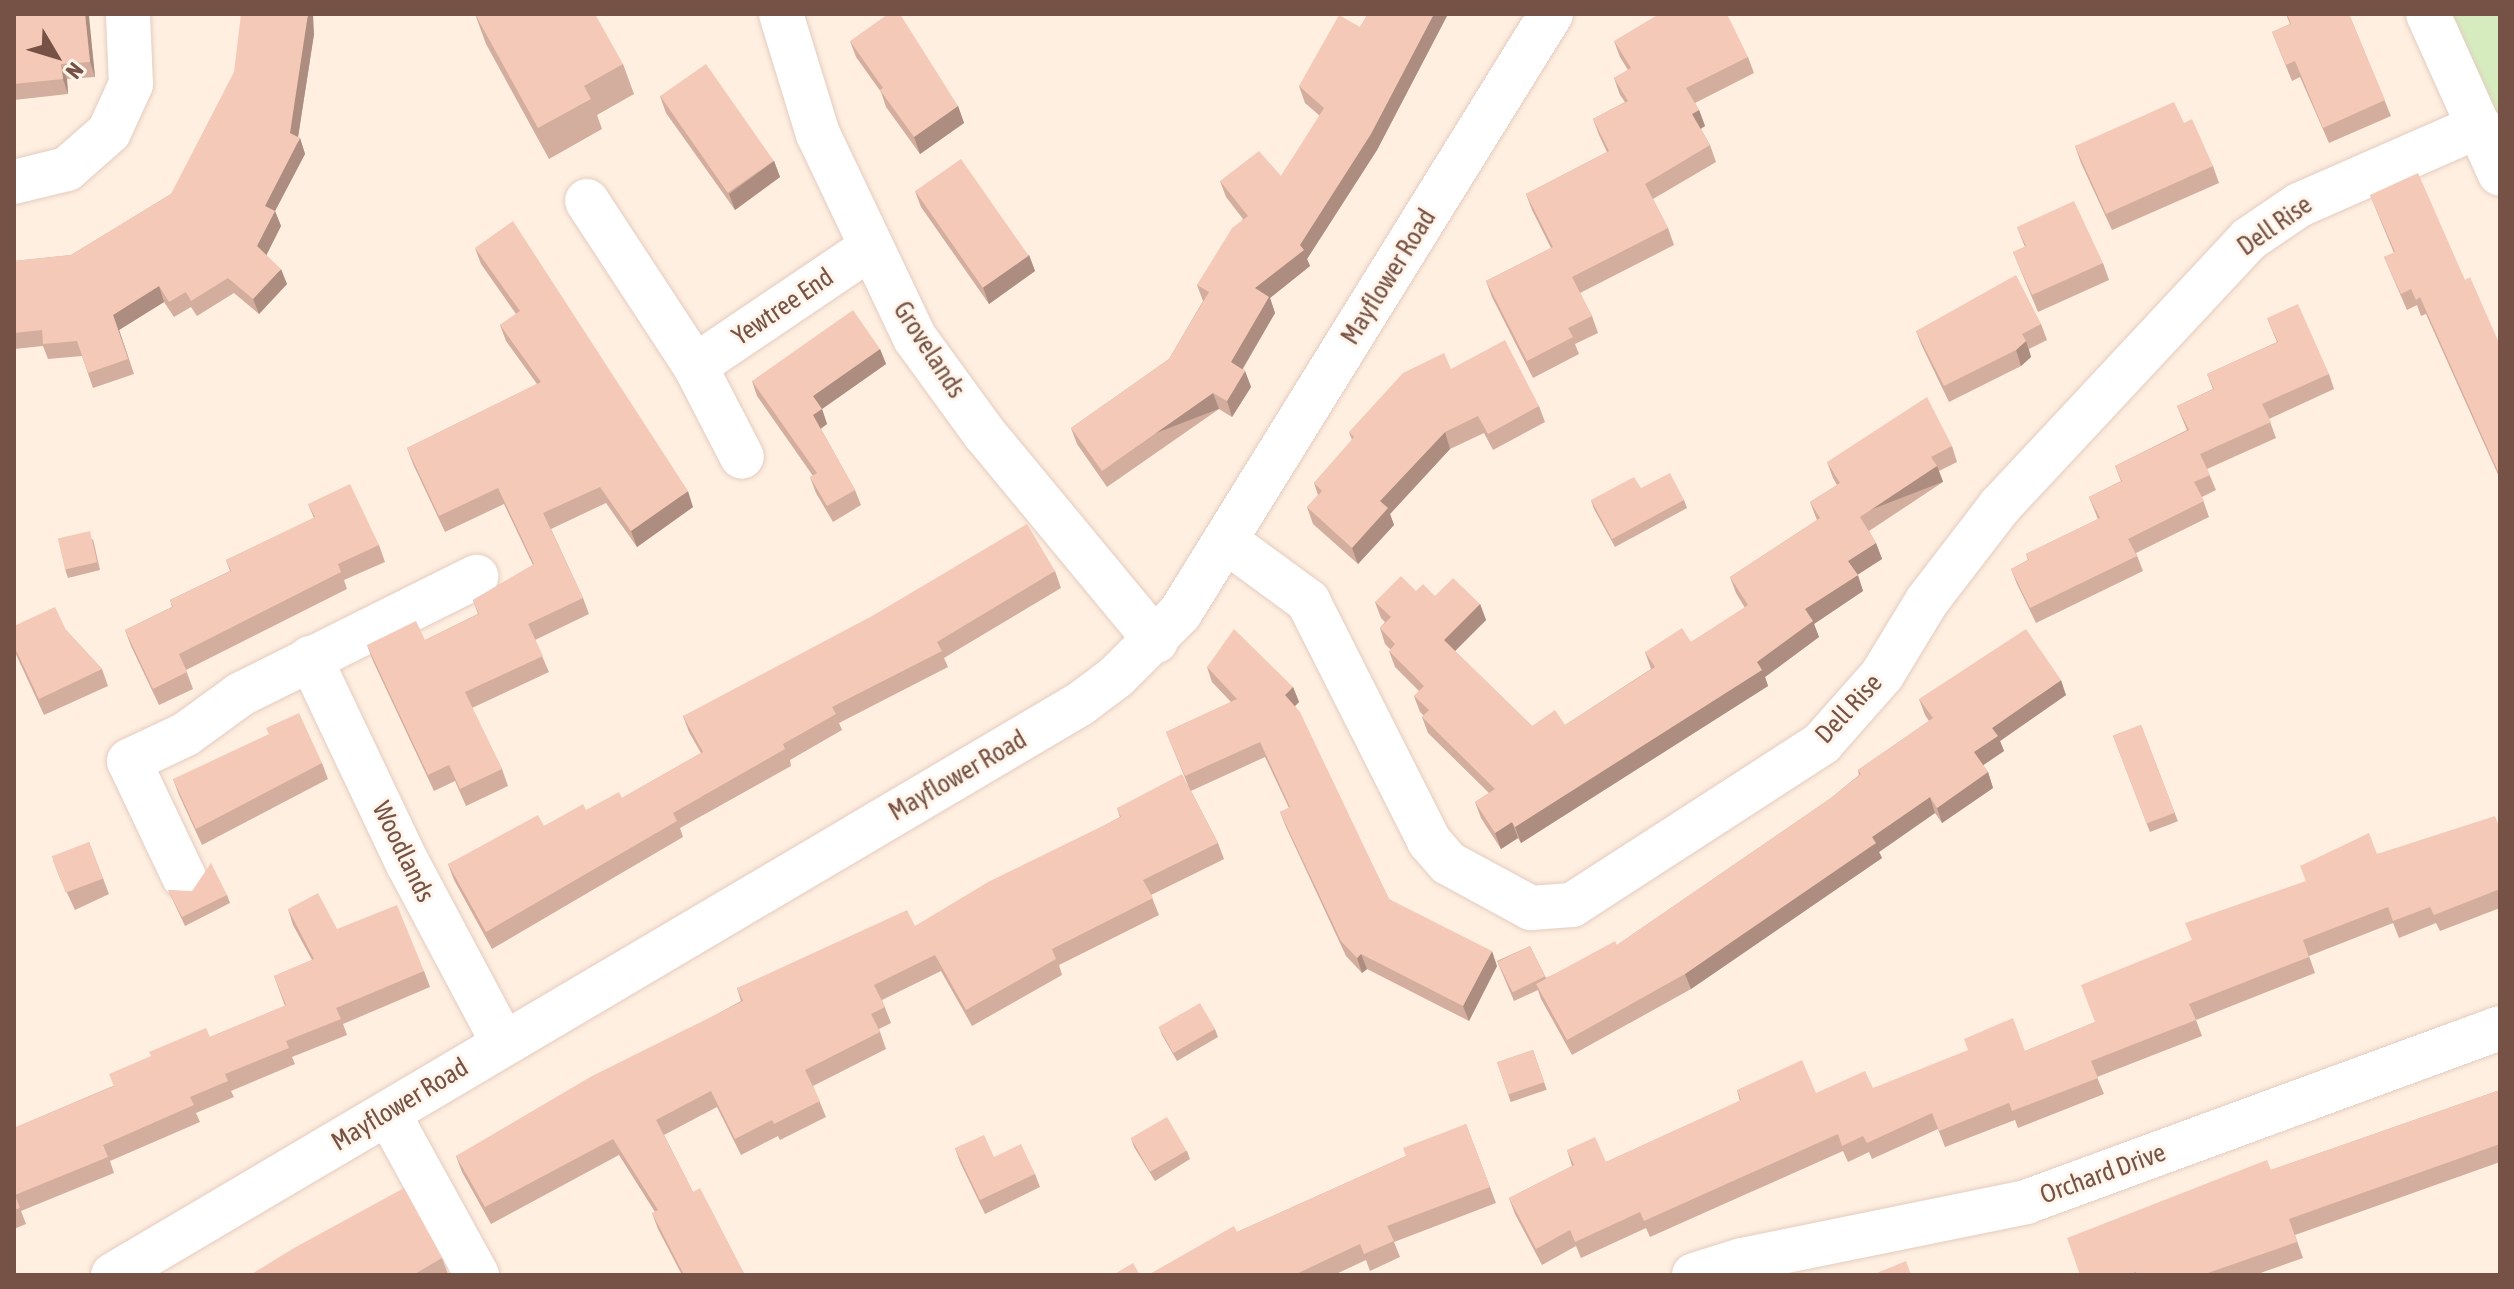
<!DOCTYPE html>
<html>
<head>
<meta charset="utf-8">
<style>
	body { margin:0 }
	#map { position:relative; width:2514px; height:1289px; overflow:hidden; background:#feefe1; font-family:"Asap Condensed",sans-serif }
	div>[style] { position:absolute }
	.green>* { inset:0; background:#d6ecbf }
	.roads { filter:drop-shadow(0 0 2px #e4ccbf) drop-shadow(0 0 2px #e4ccbf) }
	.minor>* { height:44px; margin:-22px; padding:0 22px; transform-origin:22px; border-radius:22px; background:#fff }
	.wall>* { inset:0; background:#d3ad9d; transform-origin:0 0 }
	.shaded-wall>* { inset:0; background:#ac8d80; transform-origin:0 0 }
	.building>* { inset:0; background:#f5c9b7; transform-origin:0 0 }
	span { translate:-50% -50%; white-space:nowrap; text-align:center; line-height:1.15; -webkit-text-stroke:6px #fff4e9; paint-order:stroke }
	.street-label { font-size:26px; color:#765246 }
	.frame { position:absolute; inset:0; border:16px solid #765246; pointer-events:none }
	.north { position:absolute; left:16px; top:16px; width:80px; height:80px; -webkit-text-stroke:6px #fff4e9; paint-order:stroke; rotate:128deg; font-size:22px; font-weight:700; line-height:32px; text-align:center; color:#765246 }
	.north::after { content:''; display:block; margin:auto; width:28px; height:36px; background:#765246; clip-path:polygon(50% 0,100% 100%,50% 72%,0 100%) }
</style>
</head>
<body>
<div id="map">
	<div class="green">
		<i style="clip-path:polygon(2449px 14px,2500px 14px,2500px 131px)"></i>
	</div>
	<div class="roads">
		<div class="minor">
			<i style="left:781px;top:14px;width:126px;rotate:72.9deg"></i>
			<i style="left:818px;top:134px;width:226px;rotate:64.6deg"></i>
			<i style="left:915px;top:338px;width:117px;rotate:54deg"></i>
			<i style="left:984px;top:433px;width:270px;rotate:50.4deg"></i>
			<i style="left:2428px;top:14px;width:175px;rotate:65.8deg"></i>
			<i style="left:14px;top:182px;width:55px;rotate:-13.8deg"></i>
			<i style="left:67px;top:169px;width:56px;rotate:-41.4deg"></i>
			<i style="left:109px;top:132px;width:53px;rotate:-65.4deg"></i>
			<i style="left:131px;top:84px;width:70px;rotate:-92.5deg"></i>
			<i style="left:587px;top:201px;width:197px;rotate:56.8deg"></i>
			<i style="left:695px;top:366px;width:102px;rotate:62.7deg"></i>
			<i style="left:695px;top:366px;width:211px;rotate:-34deg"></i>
			<i style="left:1226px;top:541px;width:102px;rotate:36.2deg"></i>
			<i style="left:1308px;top:601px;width:269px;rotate:63.2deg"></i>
			<i style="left:1429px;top:841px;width:29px;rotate:49deg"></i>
			<i style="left:1448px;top:863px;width:94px;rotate:28.5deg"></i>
			<i style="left:1531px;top:908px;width:41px;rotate:-4.2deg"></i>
			<i style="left:1572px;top:905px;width:298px;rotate:-32.9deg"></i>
			<i style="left:1822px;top:743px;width:91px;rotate:-48.6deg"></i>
			<i style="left:1882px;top:675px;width:87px;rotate:-58.7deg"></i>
			<i style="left:1927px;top:601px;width:120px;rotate:-52.5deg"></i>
			<i style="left:2000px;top:506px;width:365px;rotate:-47deg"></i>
			<i style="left:2249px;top:239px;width:60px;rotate:-34.2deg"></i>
			<i style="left:2299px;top:205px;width:197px;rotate:-23.7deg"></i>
			<i style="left:310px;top:658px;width:228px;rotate:64.6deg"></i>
			<i style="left:408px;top:864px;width:203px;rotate:62deg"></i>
			<i style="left:184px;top:877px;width:128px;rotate:-115.4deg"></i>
			<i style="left:129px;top:761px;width:63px;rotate:-25.3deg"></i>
			<i style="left:186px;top:734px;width:68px;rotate:-36deg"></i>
			<i style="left:241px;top:694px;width:263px;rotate:-26.5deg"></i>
			<i style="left:388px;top:1113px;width:185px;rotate:61.2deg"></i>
			<i style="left:113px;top:1275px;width:1123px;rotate:-30.56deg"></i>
			<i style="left:1080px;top:704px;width:45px;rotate:-36.9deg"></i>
			<i style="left:1116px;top:677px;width:91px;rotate:-45deg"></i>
			<i style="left:1180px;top:613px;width:705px;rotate:-58.23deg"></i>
			<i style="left:1694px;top:1275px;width:50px;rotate:-17.4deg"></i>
			<i style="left:1742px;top:1260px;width:290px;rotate:-11.5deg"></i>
			<i style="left:2026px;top:1202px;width:505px;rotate:-20.16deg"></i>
		</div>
	</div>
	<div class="wall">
		<i style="clip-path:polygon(14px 14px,88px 14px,95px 77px,67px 79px,68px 94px,14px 100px)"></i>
		<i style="clip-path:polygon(475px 14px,623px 64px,634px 94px,597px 115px,602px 129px,549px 159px,486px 44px)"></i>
		<i style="clip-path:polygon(1368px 14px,1448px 14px,1377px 150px,1307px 259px,1310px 266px,1270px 298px,1275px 313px,1243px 369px,1245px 371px,1251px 387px,1232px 417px,1219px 409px,1107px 487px,1077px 444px,1071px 428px,1169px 359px,1203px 301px,1197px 285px,1243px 219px,1226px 197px,1220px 181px,1281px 176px,1320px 116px,1305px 103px,1299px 86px,1360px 27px)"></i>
		<i style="clip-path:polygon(2286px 14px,2349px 14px,2391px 116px,2329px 143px,2300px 77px,2292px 81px,2272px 32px,2290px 24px)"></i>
		<i style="clip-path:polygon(314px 34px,298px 137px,300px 138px,305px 154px,275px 211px,281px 226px,266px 255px,287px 284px,259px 314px,234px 293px,197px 316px,191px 307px,174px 317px,164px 302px,119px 330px,134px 374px,93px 388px,82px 356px,48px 359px,43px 346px,14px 349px,14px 261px,71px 255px,171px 194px)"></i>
		<i style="clip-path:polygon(850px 41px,958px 106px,964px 123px,920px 154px,886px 107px,881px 92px,856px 57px)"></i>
		<i style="clip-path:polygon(1614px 41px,1748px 57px,1754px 73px,1695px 103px,1699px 110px,1705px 126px,1701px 129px,1710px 145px,1716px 162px,1653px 199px,1668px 228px,1674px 245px,1580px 293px,1592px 316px,1598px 333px,1575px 344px,1579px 354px,1533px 378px,1492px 297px,1486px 281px,1551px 248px,1532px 210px,1526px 194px,1607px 152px,1599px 135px,1593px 119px,1625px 102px,1620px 95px,1614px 78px,1628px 70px,1620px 57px)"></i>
		<i style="clip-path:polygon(660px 96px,774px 161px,780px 177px,735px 210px,666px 113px)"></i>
		<i style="clip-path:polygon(2184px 123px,2213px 166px,2219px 183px,2112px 230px,2081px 163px,2075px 146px)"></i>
		<i style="clip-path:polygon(915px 191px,1029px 255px,1035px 271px,989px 304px,921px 207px)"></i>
		<i style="clip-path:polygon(2370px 195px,2465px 280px,2500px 345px,2500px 479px,2426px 314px,2421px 316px,2417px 305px,2407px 310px,2384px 257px,2394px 253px)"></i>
		<i style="clip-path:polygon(2017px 227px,2103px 263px,2109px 280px,2038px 312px,2013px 252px,2025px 247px)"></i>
		<i style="clip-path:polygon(475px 248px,693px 507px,637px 547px,606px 503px,551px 529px,583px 598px,589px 614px,535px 640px,549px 672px,472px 708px,502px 769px,508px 786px,466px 806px,455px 781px,434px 791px,373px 661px,367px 645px,425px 640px,478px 614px,473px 600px,533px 565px,504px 504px,445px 532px,413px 464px,407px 448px,537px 384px,506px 341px,500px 325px,516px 314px,481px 264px)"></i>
		<i style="clip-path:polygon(2267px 318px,2329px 374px,2334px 389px,2269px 419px,2276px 438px,2207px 469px,2216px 490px,2202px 497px,2209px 517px,2136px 553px,2143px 571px,2036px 623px,2017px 584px,2011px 569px,2028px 560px,2026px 554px,2098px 519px,2089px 497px,2121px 481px,2115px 466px,2187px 430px,2177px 406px,2213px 389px,2207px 374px,2277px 342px)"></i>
		<i style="clip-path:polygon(2041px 324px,2047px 340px,2029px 349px,2031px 357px,2021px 366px,1949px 402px,1922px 346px,1916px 331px)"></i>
		<i style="clip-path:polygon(880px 349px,886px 364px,822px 409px,827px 424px,821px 429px,855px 490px,861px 505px,833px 522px,816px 493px,810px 477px,813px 476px,757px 396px,752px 381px)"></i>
		<i style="clip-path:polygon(1451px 369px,1539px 406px,1545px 422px,1493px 450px,1484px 433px,1450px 449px,1390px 514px,1394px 525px,1358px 564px,1313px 524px,1307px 507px,1318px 495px,1314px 483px,1352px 440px,1349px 432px)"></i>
		<i style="clip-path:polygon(1952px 446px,1957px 462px,1939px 471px,1943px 482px,1869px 531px,1876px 543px,1882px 559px,1857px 575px,1863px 591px,1814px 624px,1819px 637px,1765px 677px,1768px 686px,1521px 843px,1518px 838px,1501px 849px,1481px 818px,1475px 802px,1489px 793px,1428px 733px,1422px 717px,1424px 716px,1420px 712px,1414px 696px,1419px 691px,1395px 667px,1389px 651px,1391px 650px,1385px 644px,1380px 628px,1385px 622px,1381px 618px,1375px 602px,1416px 591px,1435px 596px,1480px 604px,1486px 620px,1455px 651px,1532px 726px,1565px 725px,1651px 669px,1645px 652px,1691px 642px,1745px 608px,1736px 593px,1730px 577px,1817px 520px,1810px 502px,1837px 485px,1833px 478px,1827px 462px)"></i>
		<i style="clip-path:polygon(1641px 488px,1684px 500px,1687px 508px,1615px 547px,1594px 509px,1591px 500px)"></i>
		<i style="clip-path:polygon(308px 504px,379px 545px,385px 562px,344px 580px,347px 589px,186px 670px,193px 689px,159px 705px,131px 646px,125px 630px,172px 607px,170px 600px,230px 571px,226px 560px,314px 518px)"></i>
		<i style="clip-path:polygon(93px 539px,100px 570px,68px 578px,65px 569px)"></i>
		<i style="clip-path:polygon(1055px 571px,1061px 588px,944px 658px,948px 667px,839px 723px,842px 730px,790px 760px,791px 766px,680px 828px,683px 837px,492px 949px,454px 880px,448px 864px,544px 826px,622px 798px,701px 753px,689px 732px,683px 716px)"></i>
		<i style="clip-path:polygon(14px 626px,66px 630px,102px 669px,108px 686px,44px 715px,14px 650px)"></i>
		<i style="clip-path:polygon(1207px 667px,1293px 687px,1299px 702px,1295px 706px,1389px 899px,1497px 966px,1469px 1021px,1367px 969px,1362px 973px,1346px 956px,1286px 827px,1280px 812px,1289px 808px,1265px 757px,1191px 791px,1218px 843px,1224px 859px,1151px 895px,1159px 915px,1059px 965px,1062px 975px,972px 1026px,941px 971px,882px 1000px,891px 1023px,879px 1029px,886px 1049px,813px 1086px,826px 1117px,780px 1140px,778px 1136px,741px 1155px,717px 1107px,664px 1135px,693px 1192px,745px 1275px,682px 1275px,658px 1229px,652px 1213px,655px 1212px,619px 1155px,491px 1224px,462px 1172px,456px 1156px,741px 1001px,737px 988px,915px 926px,1120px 817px,1117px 808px,1188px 785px,1166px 732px,1231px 702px,1212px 682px)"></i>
		<i style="clip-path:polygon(2066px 695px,2000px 741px,2004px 751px,1983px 765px,1988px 772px,1993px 788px,1942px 823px,1935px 813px,1879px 852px,1882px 858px,1691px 989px,1572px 1055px,1541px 999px,1538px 990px,1514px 1001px,1497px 961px,1530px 946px,1546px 978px,1617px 945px,1831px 798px,1859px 775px,1858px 770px,1929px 721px,1925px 715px,1919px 699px)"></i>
		<i style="left:2141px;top:725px;width:103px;height:30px;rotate:69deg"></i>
		<i style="clip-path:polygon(322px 763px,328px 779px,202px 845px,179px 795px,173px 779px)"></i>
		<i style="clip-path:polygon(2500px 829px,2500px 908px,2440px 931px,2436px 923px,2399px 938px,2393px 923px,2309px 956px,2315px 973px,2196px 1020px,2202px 1036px,2097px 1077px,2104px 1094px,2018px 1128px,2015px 1120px,1945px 1147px,1938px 1129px,1872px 1159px,1869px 1152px,1848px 1162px,1843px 1151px,1650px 1237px,1646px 1228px,1581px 1258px,1576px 1246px,1542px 1265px,1515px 1214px,1509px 1198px,1572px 1166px,1567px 1150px,1606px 1162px,1740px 1101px,1737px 1090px,1816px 1093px,1873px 1088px,2025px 1051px,2095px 1022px,2192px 940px,2306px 882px,2377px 854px)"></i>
		<i style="clip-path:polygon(89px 842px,109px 894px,75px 910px,59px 876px,53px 860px)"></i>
		<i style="clip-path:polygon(168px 890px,227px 895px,230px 903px,185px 926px)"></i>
		<i style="clip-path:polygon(288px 909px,337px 929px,424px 971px,430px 987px,343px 1024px,347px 1035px,292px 1057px,295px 1064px,231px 1091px,234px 1097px,196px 1113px,200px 1122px,110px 1161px,114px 1173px,21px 1211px,26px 1224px,14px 1229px,14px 1128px,113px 1086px,210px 1037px,285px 1006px,274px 976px,312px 960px,293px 925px)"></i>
		<i style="clip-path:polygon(1159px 1027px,1215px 1029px,1218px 1037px,1177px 1061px,1162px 1035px)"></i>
		<i style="left:1533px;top:1050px;width:42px;height:38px;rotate:71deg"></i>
		<i style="clip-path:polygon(2500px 1090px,2500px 1162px,2295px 1235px,2303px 1258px,2255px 1275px,2080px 1275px,2271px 1170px)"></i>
		<i style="clip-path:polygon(1466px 1124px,1496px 1203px,1394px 1242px,1400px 1257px,1370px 1271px,1366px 1260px,1334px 1275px,1148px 1275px,1237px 1232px,1406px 1156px)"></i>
		<i style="clip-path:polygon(1131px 1138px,1187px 1151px,1190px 1159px,1155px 1181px,1134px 1147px)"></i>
		<i style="clip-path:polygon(955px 1148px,994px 1157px,1035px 1174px,1040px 1187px,985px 1214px,960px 1162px)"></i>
		<i style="clip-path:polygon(442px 1258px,448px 1274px,447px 1275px,250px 1275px)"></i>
	</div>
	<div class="shaded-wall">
		<i style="clip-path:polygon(85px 14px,88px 14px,89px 16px,95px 77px,90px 62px)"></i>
		<i style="clip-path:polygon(308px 14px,313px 14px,314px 34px,297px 144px,300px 138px,305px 154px,275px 211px,281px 226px,263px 262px,257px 246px,265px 206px)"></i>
		<i style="clip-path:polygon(1434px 14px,1448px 14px,1377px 150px,1307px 259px,1310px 266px,1270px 298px,1275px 313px,1237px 378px,1231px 362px,1255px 288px,1300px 245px)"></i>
		<i style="clip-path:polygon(61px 64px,67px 79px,68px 94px,63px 79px)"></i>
		<i style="clip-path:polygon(958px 106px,964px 123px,920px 154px,914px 137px)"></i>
		<i style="clip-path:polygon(1699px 110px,1705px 126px,1698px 130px,1692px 114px)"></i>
		<i style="clip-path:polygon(774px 161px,780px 177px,735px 210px,729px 194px)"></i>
		<i style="clip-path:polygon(1029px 255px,1035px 271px,989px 304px,983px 287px)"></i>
		<i style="clip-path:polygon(281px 269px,287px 284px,259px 314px,253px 299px)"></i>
		<i style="clip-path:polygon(159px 286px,164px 302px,119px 330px,134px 374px,113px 315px)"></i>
		<i style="clip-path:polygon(2026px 341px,2031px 357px,2021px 366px,2016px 350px)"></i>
		<i style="clip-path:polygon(880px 349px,886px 364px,822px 409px,827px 424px,818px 430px,813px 415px,813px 396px)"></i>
		<i style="clip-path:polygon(1245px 371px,1251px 387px,1232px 417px,1227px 401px)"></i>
		<i style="left:1213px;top:393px;width:17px;height:136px;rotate:69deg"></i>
		<i style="clip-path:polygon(1445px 432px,1450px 449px,1390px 514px,1394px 525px,1358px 564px,1352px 548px,1380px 501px)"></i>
		<i style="left:1937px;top:466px;width:17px;height:92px;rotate:69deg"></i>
		<i style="clip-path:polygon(688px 491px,693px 507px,637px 547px,631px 531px)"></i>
		<i style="clip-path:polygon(1876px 543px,1882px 559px,1854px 577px,1848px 561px)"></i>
		<i style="clip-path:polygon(1858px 575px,1863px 591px,1814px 624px,1819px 637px,1765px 677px,1768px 686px,1521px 843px,1515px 827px,1757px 662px,1805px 609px)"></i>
		<i style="clip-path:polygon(1480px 604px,1486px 620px,1450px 656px,1444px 640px)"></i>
		<i style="clip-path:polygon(2061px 680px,2066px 695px,2000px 741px,2004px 751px,1979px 768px,1974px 752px,1992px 728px)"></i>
		<i style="clip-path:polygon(1293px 687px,1299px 702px,1291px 710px,1285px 695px)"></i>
		<i style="clip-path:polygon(1988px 772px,1993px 788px,1942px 823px,1937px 808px)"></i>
		<i style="clip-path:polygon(1930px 797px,1935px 813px,1879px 852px,1882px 858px,1691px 989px,1685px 974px,1872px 837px)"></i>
		<i style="clip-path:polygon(1512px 822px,1518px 838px,1501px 849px,1495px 833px)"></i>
		<i style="clip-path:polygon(1492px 951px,1497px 966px,1469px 1021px,1463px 1006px)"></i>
		<i style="clip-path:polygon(1361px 954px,1367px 969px,1362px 973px,1357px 958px)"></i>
	</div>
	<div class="building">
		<i style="clip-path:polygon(14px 14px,85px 14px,90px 62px,61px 64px,63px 79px,14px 84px)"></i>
		<i style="clip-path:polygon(241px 14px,308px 14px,290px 133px,300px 138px,265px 206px,275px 211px,257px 246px,281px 269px,253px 299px,228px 278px,191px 301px,186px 292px,169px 302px,159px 286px,113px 315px,128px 359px,88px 373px,77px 341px,43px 344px,42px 330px,14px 333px,14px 261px,71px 255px,171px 194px,234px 72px)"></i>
		<i style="clip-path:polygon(475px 14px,595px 14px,623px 64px,584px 86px,591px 99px,538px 128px)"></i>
		<i style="clip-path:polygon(888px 14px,900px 14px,958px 106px,914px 137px,880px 90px,883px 88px,850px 41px)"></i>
		<i style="clip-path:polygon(1368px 14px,1434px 14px,1371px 134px,1300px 245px,1304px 250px,1255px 288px,1269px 297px,1231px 362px,1245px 371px,1227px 401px,1213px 393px,1102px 471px,1071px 428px,1169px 359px,1209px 292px,1197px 285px,1232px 228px,1248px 216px,1220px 181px,1259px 151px,1281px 176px,1324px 108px,1299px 86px,1339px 15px,1360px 27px)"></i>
		<i style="clip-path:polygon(1659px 14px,1727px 14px,1748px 57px,1686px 88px,1699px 110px,1692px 114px,1710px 145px,1645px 184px,1668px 228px,1572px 277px,1592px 316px,1568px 328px,1573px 337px,1527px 361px,1486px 281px,1553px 247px,1526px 194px,1609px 151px,1593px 119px,1628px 101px,1614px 78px,1631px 68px,1614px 41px)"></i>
		<i style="clip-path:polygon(2287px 14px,2349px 14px,2385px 100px,2323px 128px,2295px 61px,2286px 65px,2272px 32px,2291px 24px)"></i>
		<i style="left:706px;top:64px;width:118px;height:56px;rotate:55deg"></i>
		<i style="clip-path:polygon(2174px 102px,2184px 123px,2192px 119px,2213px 166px,2106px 214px,2075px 146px)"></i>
		<i style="left:961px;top:159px;width:118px;height:56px;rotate:55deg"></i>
		<i style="clip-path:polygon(2418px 173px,2465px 280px,2470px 277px,2500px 345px,2500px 476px,2420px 297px,2416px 300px,2411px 289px,2401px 294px,2384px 257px,2395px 252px,2370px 195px)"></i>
		<i style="clip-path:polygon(2074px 201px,2103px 263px,2032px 295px,2013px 252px,2026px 246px,2017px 227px)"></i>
		<i style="clip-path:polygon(513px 221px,688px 491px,631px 531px,600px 487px,543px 513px,583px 598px,528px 624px,543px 656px,465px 692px,502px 769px,460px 789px,449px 765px,428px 775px,367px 645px,416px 621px,425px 640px,479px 614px,473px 600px,534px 564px,498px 488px,439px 516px,407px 448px,541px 382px,500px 325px,520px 311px,475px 248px)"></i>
		<i style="clip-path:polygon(2016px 275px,2041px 324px,2022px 334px,2026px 341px,2016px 350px,1944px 386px,1916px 331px)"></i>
		<i style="clip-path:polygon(2298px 304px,2329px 374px,2262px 404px,2271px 422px,2200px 454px,2210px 475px,2194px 482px,2204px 501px,2128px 539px,2137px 556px,2030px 608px,2011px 569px,2029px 560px,2026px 554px,2100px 518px,2089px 497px,2122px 481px,2115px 466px,2189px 430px,2177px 406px,2214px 389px,2207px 374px,2278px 342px,2267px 318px)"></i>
		<i style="clip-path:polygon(853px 310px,880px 349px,813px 396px,822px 409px,813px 415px,855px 490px,827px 506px,810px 477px,817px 473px,752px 381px)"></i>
		<i style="clip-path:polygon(1505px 340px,1539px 406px,1488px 434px,1478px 416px,1445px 432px,1380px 501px,1388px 508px,1352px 548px,1307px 507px,1322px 491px,1314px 483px,1354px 437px,1349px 432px,1403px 373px,1444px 353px,1451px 369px)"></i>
		<i style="clip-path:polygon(1927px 397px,1952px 446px,1931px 457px,1937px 466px,1860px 517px,1876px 543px,1848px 561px,1858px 575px,1805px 609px,1813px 621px,1757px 662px,1762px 670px,1515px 827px,1512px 822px,1495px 833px,1475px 802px,1495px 789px,1422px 717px,1429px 710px,1414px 696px,1424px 686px,1389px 651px,1395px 644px,1380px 628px,1391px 617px,1375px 602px,1401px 576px,1416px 591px,1423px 584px,1435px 596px,1453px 578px,1480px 604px,1444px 640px,1532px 726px,1555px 710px,1565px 725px,1655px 667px,1645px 652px,1682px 628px,1691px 642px,1748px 605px,1730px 577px,1820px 518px,1810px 502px,1840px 483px,1827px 462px)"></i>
		<i style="clip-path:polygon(1670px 473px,1684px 500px,1612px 539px,1591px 500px,1634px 477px,1641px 488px)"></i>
		<i style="clip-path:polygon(350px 484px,379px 545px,338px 564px,341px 572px,179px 654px,187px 672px,153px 689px,125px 630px,173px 607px,170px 600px,231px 571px,226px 560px,315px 517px,308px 504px)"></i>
		<i style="clip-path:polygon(1027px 524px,1055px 571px,937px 642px,942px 651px,832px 707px,836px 714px,783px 744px,785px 749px,673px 813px,677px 821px,486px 932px,448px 864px,538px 815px,544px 826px,583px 804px,586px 810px,619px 792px,622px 798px,703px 752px,683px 716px,872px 616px)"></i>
		<i style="left:90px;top:531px;width:32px;height:33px;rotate:77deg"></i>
		<i style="clip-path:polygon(55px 607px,66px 630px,102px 669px,39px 699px,14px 646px,14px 626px)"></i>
		<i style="clip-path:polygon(1234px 629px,1293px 687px,1285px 695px,1300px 712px,1389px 899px,1492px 951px,1463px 1006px,1361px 954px,1357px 958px,1341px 941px,1280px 812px,1290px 807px,1260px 742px,1185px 776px,1166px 732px,1237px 699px,1207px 667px)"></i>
		<i style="clip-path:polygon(2026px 629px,2061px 680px,1992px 728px,1998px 736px,1974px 752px,1988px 772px,1937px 808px,1930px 797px,1872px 837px,1876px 843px,1685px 974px,1567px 1040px,1536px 984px,1615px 941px,1617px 945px,1831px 798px,1861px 774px,1858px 770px,1933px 718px,1919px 699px)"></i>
		<i style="clip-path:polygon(299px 713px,322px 763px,196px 829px,173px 779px,269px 734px,266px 728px)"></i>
		<i style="left:2141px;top:725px;width:94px;height:30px;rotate:69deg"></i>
		<i style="clip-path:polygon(1182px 774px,1218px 843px,1143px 880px,1153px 898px,1052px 949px,1056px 959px,966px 1010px,935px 955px,874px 985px,885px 1007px,871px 1014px,880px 1032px,805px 1070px,820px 1101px,774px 1124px,772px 1120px,735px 1139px,711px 1091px,656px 1120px,693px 1192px,700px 1188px,745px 1275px,684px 1275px,652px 1213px,658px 1210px,613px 1139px,485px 1207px,456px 1156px,592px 1076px,743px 1001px,737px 988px,907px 910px,915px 926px,988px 882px,1121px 817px,1117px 808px)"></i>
		<i style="clip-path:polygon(2495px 816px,2500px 829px,2500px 889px,2434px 915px,2430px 907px,2393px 921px,2388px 907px,2303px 940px,2309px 957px,2189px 1004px,2196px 1020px,2091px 1061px,2098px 1078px,2012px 1111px,2009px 1103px,1939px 1131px,1932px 1113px,1867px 1143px,1863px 1136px,1842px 1146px,1838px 1134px,1644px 1221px,1640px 1212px,1575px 1242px,1570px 1230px,1536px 1249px,1509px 1198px,1574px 1165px,1567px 1150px,1595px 1137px,1606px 1162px,1741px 1100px,1737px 1090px,1802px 1060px,1816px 1093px,1865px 1071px,1873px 1088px,1968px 1050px,1964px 1039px,2013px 1018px,2025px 1051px,2095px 1022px,2081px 985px,2192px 940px,2185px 923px,2306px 881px,2300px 866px,2369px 833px,2377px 854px)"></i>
		<i style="left:89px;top:842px;width:39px;height:40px;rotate:69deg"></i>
		<i style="clip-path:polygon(211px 863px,227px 895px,182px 917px,168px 890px,192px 891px)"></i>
		<i style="clip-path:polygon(318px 893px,337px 929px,397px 905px,424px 971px,336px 1008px,341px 1019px,286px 1041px,289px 1048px,225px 1074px,228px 1081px,190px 1097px,194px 1105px,103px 1145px,108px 1157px,15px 1195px,20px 1208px,14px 1210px,14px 1128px,114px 1086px,109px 1074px,151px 1056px,149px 1052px,206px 1028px,210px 1037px,286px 1005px,274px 976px,314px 959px,288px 909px)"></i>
		<i style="left:1530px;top:946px;width:34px;height:36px;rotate:64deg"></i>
		<i style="left:1200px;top:1003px;width:30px;height:48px;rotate:60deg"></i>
		<i style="left:1533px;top:1050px;width:34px;height:38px;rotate:71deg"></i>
		<i style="clip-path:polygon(2500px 1090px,2500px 1144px,2289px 1219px,2297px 1242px,2202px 1275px,2137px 1275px,2136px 1272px,2127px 1275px,2080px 1275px,2067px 1238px,2267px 1160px,2271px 1170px)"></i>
		<i style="left:1167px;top:1117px;width:39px;height:42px;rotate:60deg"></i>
		<i style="clip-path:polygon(1466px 1124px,1490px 1187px,1387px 1226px,1394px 1241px,1364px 1254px,1360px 1244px,1294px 1275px,1148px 1275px,1234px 1226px,1237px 1232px,1406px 1156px,1403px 1148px)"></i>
		<i style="clip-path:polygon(984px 1135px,994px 1157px,1021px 1144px,1035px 1174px,980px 1200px,955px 1148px)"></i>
		<i style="clip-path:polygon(404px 1188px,442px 1258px,413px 1275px,250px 1275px,294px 1248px)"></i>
		<i style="clip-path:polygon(1906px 1261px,1911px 1275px,1872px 1275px)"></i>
		<i style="clip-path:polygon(1133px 1263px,1140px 1275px,1113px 1275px)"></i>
	</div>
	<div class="street-label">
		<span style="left:2275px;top:226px;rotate:-35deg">Dell Rise</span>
		<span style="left:1389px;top:277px;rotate:-58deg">Mayflower Road</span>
		<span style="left:783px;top:307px;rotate:-34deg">Yewtree End</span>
		<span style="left:929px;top:350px;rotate:57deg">Grovelands</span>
		<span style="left:1849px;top:709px;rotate:-47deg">Dell Rise</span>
		<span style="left:958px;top:776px;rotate:-30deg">Mayflower Road</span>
		<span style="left:403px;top:852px;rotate:64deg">Woodlands</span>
		<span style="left:400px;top:1105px;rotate:-31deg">Mayflower Road</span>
		<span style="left:2103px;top:1174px;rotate:-20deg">Orchard Drive</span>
	</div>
	<div class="frame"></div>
	<div class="north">N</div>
</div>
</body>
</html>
